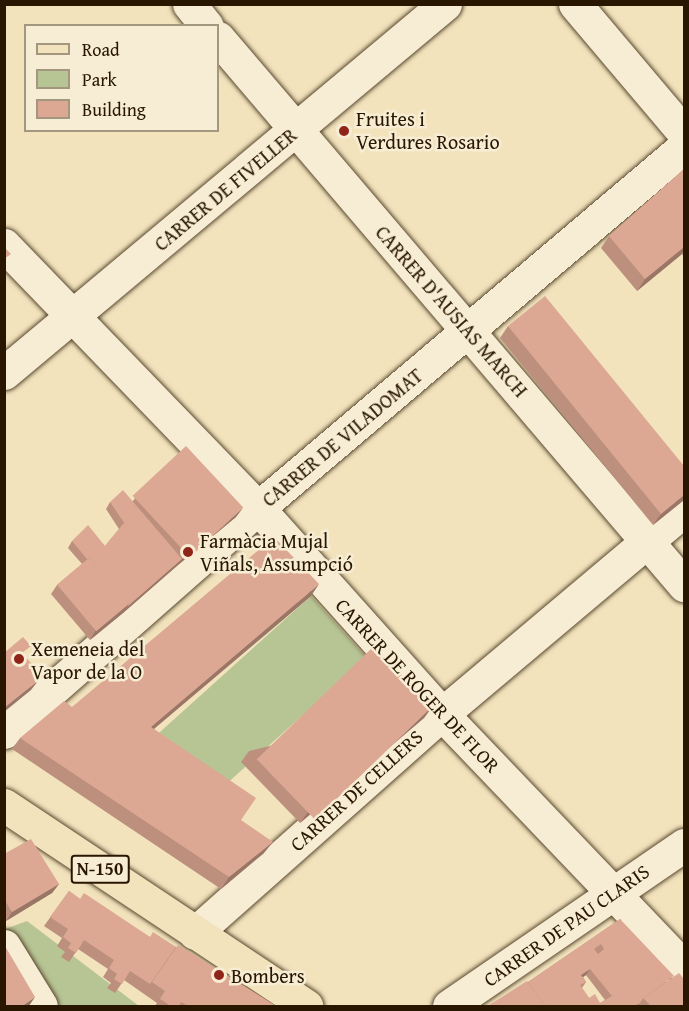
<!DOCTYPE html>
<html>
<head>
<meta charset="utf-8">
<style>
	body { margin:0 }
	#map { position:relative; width:689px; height:1011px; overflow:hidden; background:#f2e3bd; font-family:"Gentium Book Plus",serif }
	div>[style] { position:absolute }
	.green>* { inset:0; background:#b7c494; transform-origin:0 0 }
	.roads { filter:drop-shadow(0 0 2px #5a492f) drop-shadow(0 0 2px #5a492f) }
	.minor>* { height:33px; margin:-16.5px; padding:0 16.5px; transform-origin:16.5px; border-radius:16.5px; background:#f7edd4 }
	.major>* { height:33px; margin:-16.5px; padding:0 16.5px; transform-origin:16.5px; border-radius:16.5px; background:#f2e3bd }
	.wall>* { inset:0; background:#bd907e }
	.shaded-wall>* { inset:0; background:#9a7667 }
	.building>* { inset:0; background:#dca893; transform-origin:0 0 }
	.dots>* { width:16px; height:16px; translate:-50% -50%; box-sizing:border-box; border:3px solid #f7edd4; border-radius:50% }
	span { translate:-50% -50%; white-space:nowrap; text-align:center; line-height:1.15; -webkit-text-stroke:5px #f7edd4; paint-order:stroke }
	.shield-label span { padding:2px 4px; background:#f7edd4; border:2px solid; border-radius:4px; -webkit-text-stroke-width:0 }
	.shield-label { font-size:18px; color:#281600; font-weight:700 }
	.poi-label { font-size:20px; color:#281600 }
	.left { translate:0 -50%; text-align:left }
	.street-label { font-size:20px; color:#281600 }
	.frame { position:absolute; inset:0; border:6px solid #281600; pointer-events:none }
	.legend { position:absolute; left:24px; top:24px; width:195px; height:108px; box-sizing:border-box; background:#f7edd4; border:2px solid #a4977f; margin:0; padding:8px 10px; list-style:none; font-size:18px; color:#281600 }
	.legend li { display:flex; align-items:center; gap:12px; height:30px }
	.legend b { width:30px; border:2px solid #a4977f }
</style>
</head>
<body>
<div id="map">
	<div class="green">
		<i style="left:311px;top:596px;width:83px;height:220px;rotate:48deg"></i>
		<i style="clip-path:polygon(27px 921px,139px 1006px,42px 1006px,5px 945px,5px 929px)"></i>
	</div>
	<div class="roads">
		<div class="minor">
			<i style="left:189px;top:4px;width:28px;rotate:51deg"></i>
			<i style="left:575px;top:4px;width:169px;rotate:49.8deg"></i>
			<i style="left:218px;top:38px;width:719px;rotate:49.57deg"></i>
			<i style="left:4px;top:245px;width:366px;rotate:46deg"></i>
			<i style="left:258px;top:508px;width:276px;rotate:48.2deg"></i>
			<i style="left:442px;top:714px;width:350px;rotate:46.3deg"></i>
			<i style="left:4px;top:373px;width:575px;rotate:-39.92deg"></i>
			<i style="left:4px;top:732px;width:339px;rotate:-41.4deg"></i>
			<i style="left:258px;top:508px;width:558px;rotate:-40.28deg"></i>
			<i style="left:195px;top:933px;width:330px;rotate:-41.6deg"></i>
			<i style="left:442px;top:714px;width:317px;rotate:-40.1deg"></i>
			<i style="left:4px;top:946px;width:70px;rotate:58.3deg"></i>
			<i style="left:449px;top:1006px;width:285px;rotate:-34.4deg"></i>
		</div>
		<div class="major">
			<i style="left:4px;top:805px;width:363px;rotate:33.6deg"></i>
		</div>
	</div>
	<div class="wall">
		<i style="clip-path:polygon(684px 169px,684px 257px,682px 254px,637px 291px,601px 248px,609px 236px)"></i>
		<i style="clip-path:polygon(508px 326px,684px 466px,684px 500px,653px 525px,500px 338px)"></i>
		<i style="clip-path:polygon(135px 498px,236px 517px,178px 565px,123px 613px,90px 640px,51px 594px,57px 585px,82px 564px,68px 548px,72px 541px,105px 546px,119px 529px,106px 509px,110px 502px,133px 501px)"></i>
		<i style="clip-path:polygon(311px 596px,154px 729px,241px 820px,264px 853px,221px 889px,12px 749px,20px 738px,72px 707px)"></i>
		<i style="clip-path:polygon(432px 707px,424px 718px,300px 823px,241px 762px,249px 751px)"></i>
		<i style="clip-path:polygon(4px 854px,59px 884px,52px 893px,6px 921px,4px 919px)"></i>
		<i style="clip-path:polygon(69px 891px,80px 899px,150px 937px,176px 947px,276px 1006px,155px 1006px,157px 1003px,124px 980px,115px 993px,107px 988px,111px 983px,103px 977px,108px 969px,78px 949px,69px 962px,61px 957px,65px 952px,57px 946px,62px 938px,44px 926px)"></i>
		<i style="clip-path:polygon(evenodd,620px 919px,684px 1006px,488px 1006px,528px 982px,620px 919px,586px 975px,605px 1000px,600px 1003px,589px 998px,582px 988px,586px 982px,583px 977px,586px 975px)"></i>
	</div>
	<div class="shaded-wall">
		<i style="clip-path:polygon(684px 247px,684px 250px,682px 254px,637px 291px,645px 279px)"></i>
		<i style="clip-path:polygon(684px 495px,684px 500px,653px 525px,661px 514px)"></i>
		<i style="clip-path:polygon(243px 508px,236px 517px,178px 565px,123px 613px,90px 640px,96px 630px)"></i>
		<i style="clip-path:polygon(319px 584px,311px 596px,143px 738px,151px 727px)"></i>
		<i style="clip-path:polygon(38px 681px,31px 690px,4px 712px,4px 708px)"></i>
		<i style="clip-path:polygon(432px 707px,424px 718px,300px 823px,308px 812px)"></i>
		<i style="clip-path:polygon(273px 842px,264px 853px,221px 889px,229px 877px)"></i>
		<i style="clip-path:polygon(59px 884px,52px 893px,6px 921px,12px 912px)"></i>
		<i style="clip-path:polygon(590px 969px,586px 975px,577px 981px,581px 975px)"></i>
		<i style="clip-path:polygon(35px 997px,29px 1006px,22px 1006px)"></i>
	</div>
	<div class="building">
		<i style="clip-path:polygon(684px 169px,684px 247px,645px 279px,609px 236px)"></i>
		<i style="clip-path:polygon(4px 247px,11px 254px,4px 259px)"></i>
		<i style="clip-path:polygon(545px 296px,684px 466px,684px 495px,661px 514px,508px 326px)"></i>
		<i style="left:186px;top:446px;width:84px;height:73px;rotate:47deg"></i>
		<i style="clip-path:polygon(123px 490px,182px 559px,127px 607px,129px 604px,90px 557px,87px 559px,72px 541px,88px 525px,105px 546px,124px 523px,127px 527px,110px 502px)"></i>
		<i style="clip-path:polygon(274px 537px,319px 584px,151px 727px,256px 798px,241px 820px,273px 842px,229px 877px,20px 738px,64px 701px,72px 707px)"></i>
		<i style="left:90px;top:557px;width:61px;height:43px;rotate:50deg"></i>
		<i style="clip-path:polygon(23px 637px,31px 646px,22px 653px,38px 671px,33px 674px,38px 681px,4px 708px,4px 653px)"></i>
		<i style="left:374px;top:646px;width:84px;height:163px;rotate:46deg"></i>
		<i style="clip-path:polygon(31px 839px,59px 884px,12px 912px,4px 899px,4px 854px)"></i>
		<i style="clip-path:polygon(69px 891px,80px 899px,84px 893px,150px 937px,153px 932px,176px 947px,150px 984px,130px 971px,122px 984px,114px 979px,117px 974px,109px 968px,114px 960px,84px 940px,76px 953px,68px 948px,71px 943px,63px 937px,68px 929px,50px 917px)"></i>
		<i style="clip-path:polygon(evenodd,620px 919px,674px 976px,643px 998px,640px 1003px,634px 1006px,545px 1006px,528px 982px,620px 919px,601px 944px,604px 949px,598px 954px,594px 949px,601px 944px,620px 919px,590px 969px,612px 996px,600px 1003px,595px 994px,589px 998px,580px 985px,586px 982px,581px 975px,590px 969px)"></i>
		<i style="clip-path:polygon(178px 945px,276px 1006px,188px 1006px,181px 1002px,179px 1006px,167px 1006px,168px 1004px,160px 999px,165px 991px,152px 982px)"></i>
		<i style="clip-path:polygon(5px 946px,35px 997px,22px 1006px,4px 1006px)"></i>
		<i style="clip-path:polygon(679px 973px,684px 979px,684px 1006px,651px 1006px,643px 998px)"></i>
		<i style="clip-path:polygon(527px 981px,545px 1006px,488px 1006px)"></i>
	</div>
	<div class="dots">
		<i style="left:344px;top:131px;background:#8f2418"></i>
		<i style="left:188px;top:552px;background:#8f2418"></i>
		<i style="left:19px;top:659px;background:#8f2418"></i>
		<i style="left:219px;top:975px;background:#8f2418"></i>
	</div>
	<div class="shield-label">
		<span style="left:100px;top:869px">N-150</span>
	</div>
	<div class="poi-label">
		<span class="left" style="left:356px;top:130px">Fruites i<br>Verdures Rosario</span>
		<span class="left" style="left:200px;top:552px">Farmàcia Mujal<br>Viñals, Assumpció</span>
		<span class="left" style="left:31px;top:660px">Xemeneia del<br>Vapor de la O</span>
		<span class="left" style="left:231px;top:975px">Bombers</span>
	</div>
	<div class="street-label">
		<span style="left:225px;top:189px;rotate:-40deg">CARRER DE FIVELLER</span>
		<span style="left:452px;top:311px;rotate:49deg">CARRER D'AUSIAS MARCH</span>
		<span style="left:342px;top:437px;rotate:-40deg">CARRER DE VILADOMAT</span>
		<span style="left:418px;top:685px;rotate:47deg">CARRER DE ROGER DE FLOR</span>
		<span style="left:356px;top:790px;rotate:-42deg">CARRER DE CELLERS</span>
		<span style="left:566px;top:925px;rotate:-35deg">CARRER DE PAU CLARIS</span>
	</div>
	<div class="frame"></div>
	<ul class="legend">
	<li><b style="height:8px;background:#f2e3bd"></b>Road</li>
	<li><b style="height:16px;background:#b7c494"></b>Park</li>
	<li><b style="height:16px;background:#dca893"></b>Building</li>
	</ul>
</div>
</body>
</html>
